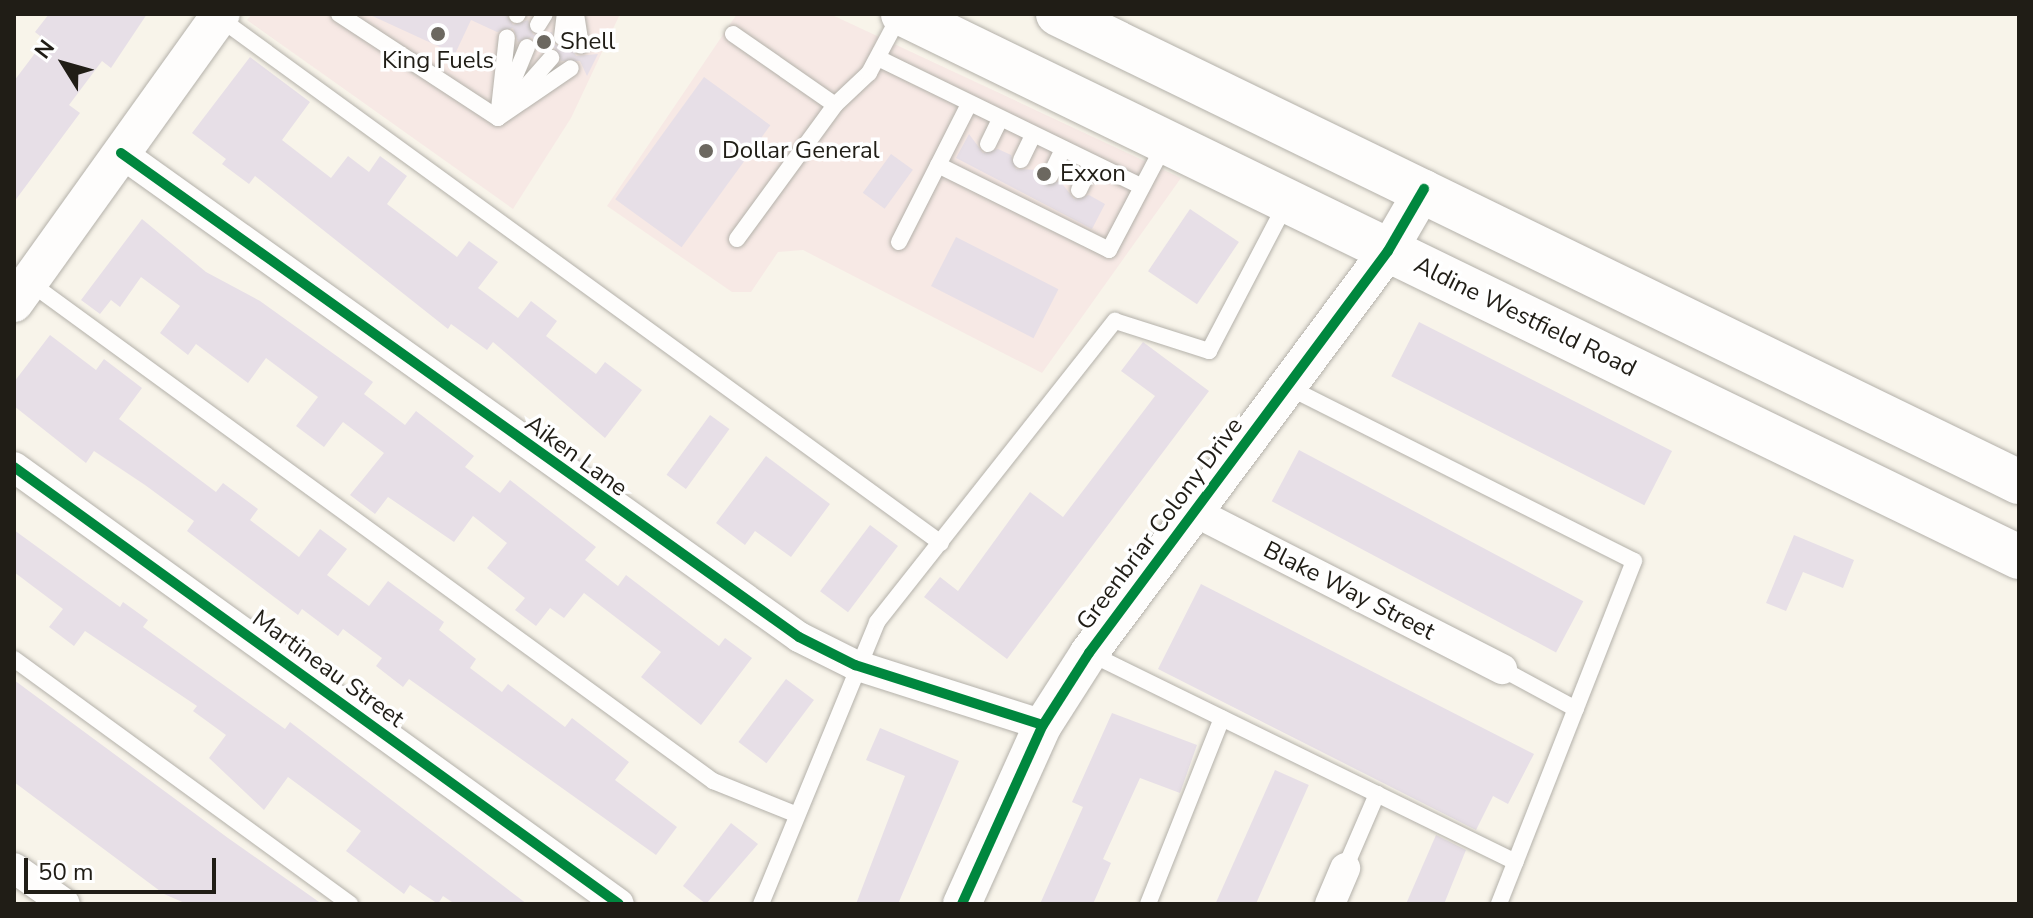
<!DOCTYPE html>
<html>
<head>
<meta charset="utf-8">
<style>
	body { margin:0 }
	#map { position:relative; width:2033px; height:918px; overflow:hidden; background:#f8f4ea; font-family:"Nunito Sans",sans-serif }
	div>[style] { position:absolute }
	.commercial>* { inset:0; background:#f7e9e5 }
	.building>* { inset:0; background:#e7dfe7; transform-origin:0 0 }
	.roads { filter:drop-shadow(0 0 2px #b4b1aa) drop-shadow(0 0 2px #b4b1aa) }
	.service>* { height:16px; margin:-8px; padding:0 8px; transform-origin:8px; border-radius:8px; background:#fefdfc }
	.minor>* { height:30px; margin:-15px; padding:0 15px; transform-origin:15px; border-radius:15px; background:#fefdfc }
	.tertiary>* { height:38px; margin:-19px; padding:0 19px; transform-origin:19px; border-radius:19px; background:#fefdfc }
	.secondary>* { height:44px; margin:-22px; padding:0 22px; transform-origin:22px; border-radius:22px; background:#fefdfc }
	.cycleway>* { height:10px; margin:-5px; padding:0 5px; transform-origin:5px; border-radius:5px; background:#00873e }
	.dots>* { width:22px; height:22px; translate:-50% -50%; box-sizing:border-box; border:4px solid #fff; border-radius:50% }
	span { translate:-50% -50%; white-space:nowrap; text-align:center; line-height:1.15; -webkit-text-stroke:7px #fff; paint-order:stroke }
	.poi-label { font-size:24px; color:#201d16 }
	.left { translate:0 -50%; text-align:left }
	.street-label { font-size:24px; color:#201d16 }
	.frame { position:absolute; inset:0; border:16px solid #201d16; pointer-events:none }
	.north { position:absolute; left:24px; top:24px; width:80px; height:80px; -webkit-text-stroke:6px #fff; paint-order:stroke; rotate:307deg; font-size:22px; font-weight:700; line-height:32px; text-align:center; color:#201d16 }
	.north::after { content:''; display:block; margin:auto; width:28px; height:36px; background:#201d16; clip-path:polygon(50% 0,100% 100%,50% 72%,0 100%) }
	.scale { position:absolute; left:24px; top:858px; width:192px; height:36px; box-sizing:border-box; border:4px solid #201d16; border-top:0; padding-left:10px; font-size:24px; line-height:28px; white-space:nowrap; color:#201d16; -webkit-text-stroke:6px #fff; paint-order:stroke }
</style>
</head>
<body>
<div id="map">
	<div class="commercial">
		<i style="clip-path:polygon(252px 14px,620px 14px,571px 118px,513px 209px,247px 20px)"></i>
		<i style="clip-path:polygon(737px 14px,830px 14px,1181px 178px,1042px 373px,803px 250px,778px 252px,751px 292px,732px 292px,607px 206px)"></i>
	</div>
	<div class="building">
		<i style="clip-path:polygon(49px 14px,147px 14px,111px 68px,102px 61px,69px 105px,80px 113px,14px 202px,14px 81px,45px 40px,35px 32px)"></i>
		<i style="clip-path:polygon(368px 14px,506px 14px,513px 25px,528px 20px,533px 35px,552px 32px,555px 45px,570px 45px,576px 56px,598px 54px,587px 76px,580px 61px,561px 61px,554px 47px,541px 53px,532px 37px,518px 42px,513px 28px,497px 32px,471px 20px,455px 54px)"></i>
		<i style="clip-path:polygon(250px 57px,310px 102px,282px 140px,331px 178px,348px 156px,369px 172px,380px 156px,407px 176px,387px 204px,457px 257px,469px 241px,498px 262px,478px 288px,518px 318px,531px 301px,557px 321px,546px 336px,596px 374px,605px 362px,642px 390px,605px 438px,493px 342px,487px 350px,451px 324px,448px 329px,255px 176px,249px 184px,222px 164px,226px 159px,192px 133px)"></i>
		<i style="left:704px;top:77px;width:82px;height:151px;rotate:36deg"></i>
		<i style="clip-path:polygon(969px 134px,983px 153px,998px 149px,1011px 155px,1016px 169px,1040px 170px,1045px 185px,1060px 181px,1074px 199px,1089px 195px,1105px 204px,1092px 229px,956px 158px)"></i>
		<i style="left:891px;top:154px;width:27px;height:48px;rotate:36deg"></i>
		<i style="left:1190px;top:209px;width:59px;height:75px;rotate:34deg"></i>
		<i style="clip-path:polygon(142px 219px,206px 272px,260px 301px,373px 382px,364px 394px,405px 425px,416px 411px,474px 456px,465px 467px,500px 493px,510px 480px,596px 547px,585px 560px,618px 586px,626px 575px,719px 646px,725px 638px,752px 658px,701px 725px,641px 677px,661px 652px,584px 593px,564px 618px,550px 608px,536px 626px,515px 610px,525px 598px,487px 568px,507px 543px,473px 516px,454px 542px,388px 497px,375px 514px,350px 495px,384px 453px,343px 422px,324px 447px,296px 426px,318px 397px,266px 358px,248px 383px,196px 344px,188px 355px,160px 333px,180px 306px,141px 277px,120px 307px,111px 300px,100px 314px,81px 300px)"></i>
		<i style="left:956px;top:237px;width:115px;height:55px;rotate:27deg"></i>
		<i style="left:1419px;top:322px;width:284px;height:61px;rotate:27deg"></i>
		<i style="clip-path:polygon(50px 335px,96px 370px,104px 359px,142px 388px,119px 419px,216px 492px,223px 483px,258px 509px,250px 520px,299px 557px,320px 529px,347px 549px,327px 575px,369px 606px,388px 581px,444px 622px,439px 630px,476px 659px,470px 668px,502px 692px,508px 684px,565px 727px,572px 718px,629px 762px,615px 780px,677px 827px,656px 855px,409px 679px,403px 687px,376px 666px,382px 658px,343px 629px,338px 636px,302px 609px,298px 615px,187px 531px,194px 521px,145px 485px,94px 451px,86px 463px,14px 406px,14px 382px)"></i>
		<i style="clip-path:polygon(1143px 342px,1209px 391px,1007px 659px,924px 597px,940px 577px,958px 591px,1030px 492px,1063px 517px,1155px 396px,1121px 371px)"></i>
		<i style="left:710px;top:415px;width:24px;height:74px;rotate:36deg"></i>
		<i style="left:1299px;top:450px;width:322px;height:58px;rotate:28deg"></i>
		<i style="clip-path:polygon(766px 456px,830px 504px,791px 557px,755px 531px,745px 545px,716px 523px)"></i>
		<i style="left:870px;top:525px;width:35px;height:83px;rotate:37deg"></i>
		<i style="clip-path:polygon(14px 530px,120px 607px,123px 602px,148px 620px,143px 627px,285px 729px,290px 722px,527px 904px,455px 904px,443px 896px,438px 904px,410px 885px,404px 894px,346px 851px,361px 831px,288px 777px,264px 810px,209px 758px,226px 735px,193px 711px,197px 706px,85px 631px,74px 646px,49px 627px,63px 609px,14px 572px)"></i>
		<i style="clip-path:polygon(1794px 535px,1854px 560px,1843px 588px,1803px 572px,1786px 611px,1766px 603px)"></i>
		<i style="clip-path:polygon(1201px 584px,1534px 754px,1508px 804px,1493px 796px,1476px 830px,1158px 669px)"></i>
		<i style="left:786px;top:679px;width:35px;height:79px;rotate:37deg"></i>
		<i style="clip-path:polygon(14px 680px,228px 838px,322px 904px,187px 904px,164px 894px,14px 782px)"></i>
		<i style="clip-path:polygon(1112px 713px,1197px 745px,1180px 793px,1140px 778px,1103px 859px,1111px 863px,1093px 904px,1040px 904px,1083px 807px,1072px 802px)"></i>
		<i style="clip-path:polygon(880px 728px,959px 761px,898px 904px,856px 904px,905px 776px,866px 760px)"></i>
		<i style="left:1275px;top:770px;width:37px;height:147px;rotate:24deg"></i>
		<i style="clip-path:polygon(731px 823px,758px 844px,706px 904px,683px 886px)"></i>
		<i style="clip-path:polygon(1436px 835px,1466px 850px,1444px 904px,1406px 904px)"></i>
	</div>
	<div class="roads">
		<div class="service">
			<i style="left:339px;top:14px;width:190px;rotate:33.2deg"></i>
			<i style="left:498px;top:118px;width:81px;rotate:-83.7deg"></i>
			<i style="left:576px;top:14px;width:32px;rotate:81deg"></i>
			<i style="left:517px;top:15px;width:1px;rotate:-45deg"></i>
			<i style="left:218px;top:17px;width:894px;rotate:36.04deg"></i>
			<i style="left:538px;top:25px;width:13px;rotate:-58deg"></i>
			<i style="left:733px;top:34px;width:124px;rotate:34.8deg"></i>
			<i style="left:562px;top:37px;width:23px;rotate:-83deg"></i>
			<i style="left:878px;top:58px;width:292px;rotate:26deg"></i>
			<i style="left:506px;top:98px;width:55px;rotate:-67.6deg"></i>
			<i style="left:515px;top:99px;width:55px;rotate:-48.7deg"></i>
			<i style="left:498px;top:118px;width:88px;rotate:-34.4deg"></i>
			<i style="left:988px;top:144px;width:28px;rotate:-64deg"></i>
			<i style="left:1021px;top:160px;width:28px;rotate:-64deg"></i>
			<i style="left:938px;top:165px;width:191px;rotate:26.4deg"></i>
			<i style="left:1109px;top:250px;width:120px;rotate:-62.2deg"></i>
			<i style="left:1050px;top:176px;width:30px;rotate:-64deg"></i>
			<i style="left:1079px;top:190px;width:30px;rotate:-64deg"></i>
			<i style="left:737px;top:239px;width:166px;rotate:-53.8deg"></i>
			<i style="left:835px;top:105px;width:47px;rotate:-43.3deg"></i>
			<i style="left:869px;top:73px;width:66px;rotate:-61.9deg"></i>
			<i style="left:899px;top:242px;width:155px;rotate:-63.1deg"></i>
			<i style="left:29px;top:282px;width:847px;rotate:36.11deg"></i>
			<i style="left:713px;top:781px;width:88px;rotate:21.9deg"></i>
			<i style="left:1288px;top:387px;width:387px;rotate:26.7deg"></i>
			<i style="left:1634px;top:561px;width:369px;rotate:111.5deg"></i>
			<i style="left:1089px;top:653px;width:475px;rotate:26.1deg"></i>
			<i style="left:14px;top:659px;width:416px;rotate:36.1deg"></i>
			<i style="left:1502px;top:669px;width:84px;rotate:28.4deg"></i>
			<i style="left:1345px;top:868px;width:81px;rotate:-66.6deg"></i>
			<i style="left:761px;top:904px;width:305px;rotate:-67.6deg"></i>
			<i style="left:877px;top:622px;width:384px;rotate:-51.7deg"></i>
			<i style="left:1115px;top:321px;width:99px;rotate:17.7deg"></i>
			<i style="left:1209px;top:351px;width:166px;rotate:-62.4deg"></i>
			<i style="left:1148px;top:904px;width:200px;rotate:-68.3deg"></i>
		</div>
		<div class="minor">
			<i style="left:121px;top:153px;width:833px;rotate:35.52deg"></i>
			<i style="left:799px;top:637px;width:63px;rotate:26.6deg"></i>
			<i style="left:855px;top:665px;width:197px;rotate:17.7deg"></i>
			<i style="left:14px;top:467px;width:746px;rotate:35.84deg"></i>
			<i style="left:1195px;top:512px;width:345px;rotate:27.1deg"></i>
			<i style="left:14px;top:868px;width:62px;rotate:35.2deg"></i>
			<i style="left:1330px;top:904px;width:39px;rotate:-67deg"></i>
		</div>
		<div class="tertiary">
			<i style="left:14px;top:303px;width:355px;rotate:-54.4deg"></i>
			<i style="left:962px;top:904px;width:196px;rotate:-65.7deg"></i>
			<i style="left:1043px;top:725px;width:85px;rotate:-57.4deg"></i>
			<i style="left:1089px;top:653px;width:501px;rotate:-53.36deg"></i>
			<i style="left:1388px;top:251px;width:72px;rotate:-59.9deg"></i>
		</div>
		<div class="secondary">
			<i style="left:903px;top:14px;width:1241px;rotate:25.95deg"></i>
			<i style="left:1058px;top:14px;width:1069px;rotate:25.97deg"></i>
		</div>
	</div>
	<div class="cycleway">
		<i style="left:121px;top:153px;width:833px;rotate:35.52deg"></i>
		<i style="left:799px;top:637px;width:63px;rotate:26.6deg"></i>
		<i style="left:855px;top:665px;width:197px;rotate:17.7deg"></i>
		<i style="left:14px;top:467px;width:746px;rotate:35.84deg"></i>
		<i style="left:962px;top:904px;width:196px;rotate:-65.7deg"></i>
		<i style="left:1043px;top:725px;width:85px;rotate:-57.4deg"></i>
		<i style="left:1089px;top:653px;width:501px;rotate:-53.36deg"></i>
		<i style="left:1388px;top:251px;width:72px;rotate:-59.9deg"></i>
	</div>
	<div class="dots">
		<i style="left:438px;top:34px;background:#6c6860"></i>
		<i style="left:544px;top:42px;background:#6c6860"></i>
		<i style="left:706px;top:151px;background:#6c6860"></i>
		<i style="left:1044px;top:174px;background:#6c6860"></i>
	</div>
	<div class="poi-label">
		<span class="left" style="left:560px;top:42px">Shell</span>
		<span style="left:438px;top:61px">King Fuels</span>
		<span class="left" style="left:722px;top:151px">Dollar General</span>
		<span class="left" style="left:1060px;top:174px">Exxon</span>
	</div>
	<div class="street-label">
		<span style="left:1525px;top:317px;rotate:26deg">Aldine Westfield Road</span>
		<span style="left:576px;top:456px;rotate:36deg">Aiken Lane</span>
		<span style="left:1160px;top:524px;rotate:-53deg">Greenbriar Colony Drive</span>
		<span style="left:1349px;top:591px;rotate:27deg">Blake Way Street</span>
		<span style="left:328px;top:669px;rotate:36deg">Martineau Street</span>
	</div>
	<div class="frame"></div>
	<div class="north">N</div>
	<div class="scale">50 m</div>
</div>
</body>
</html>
